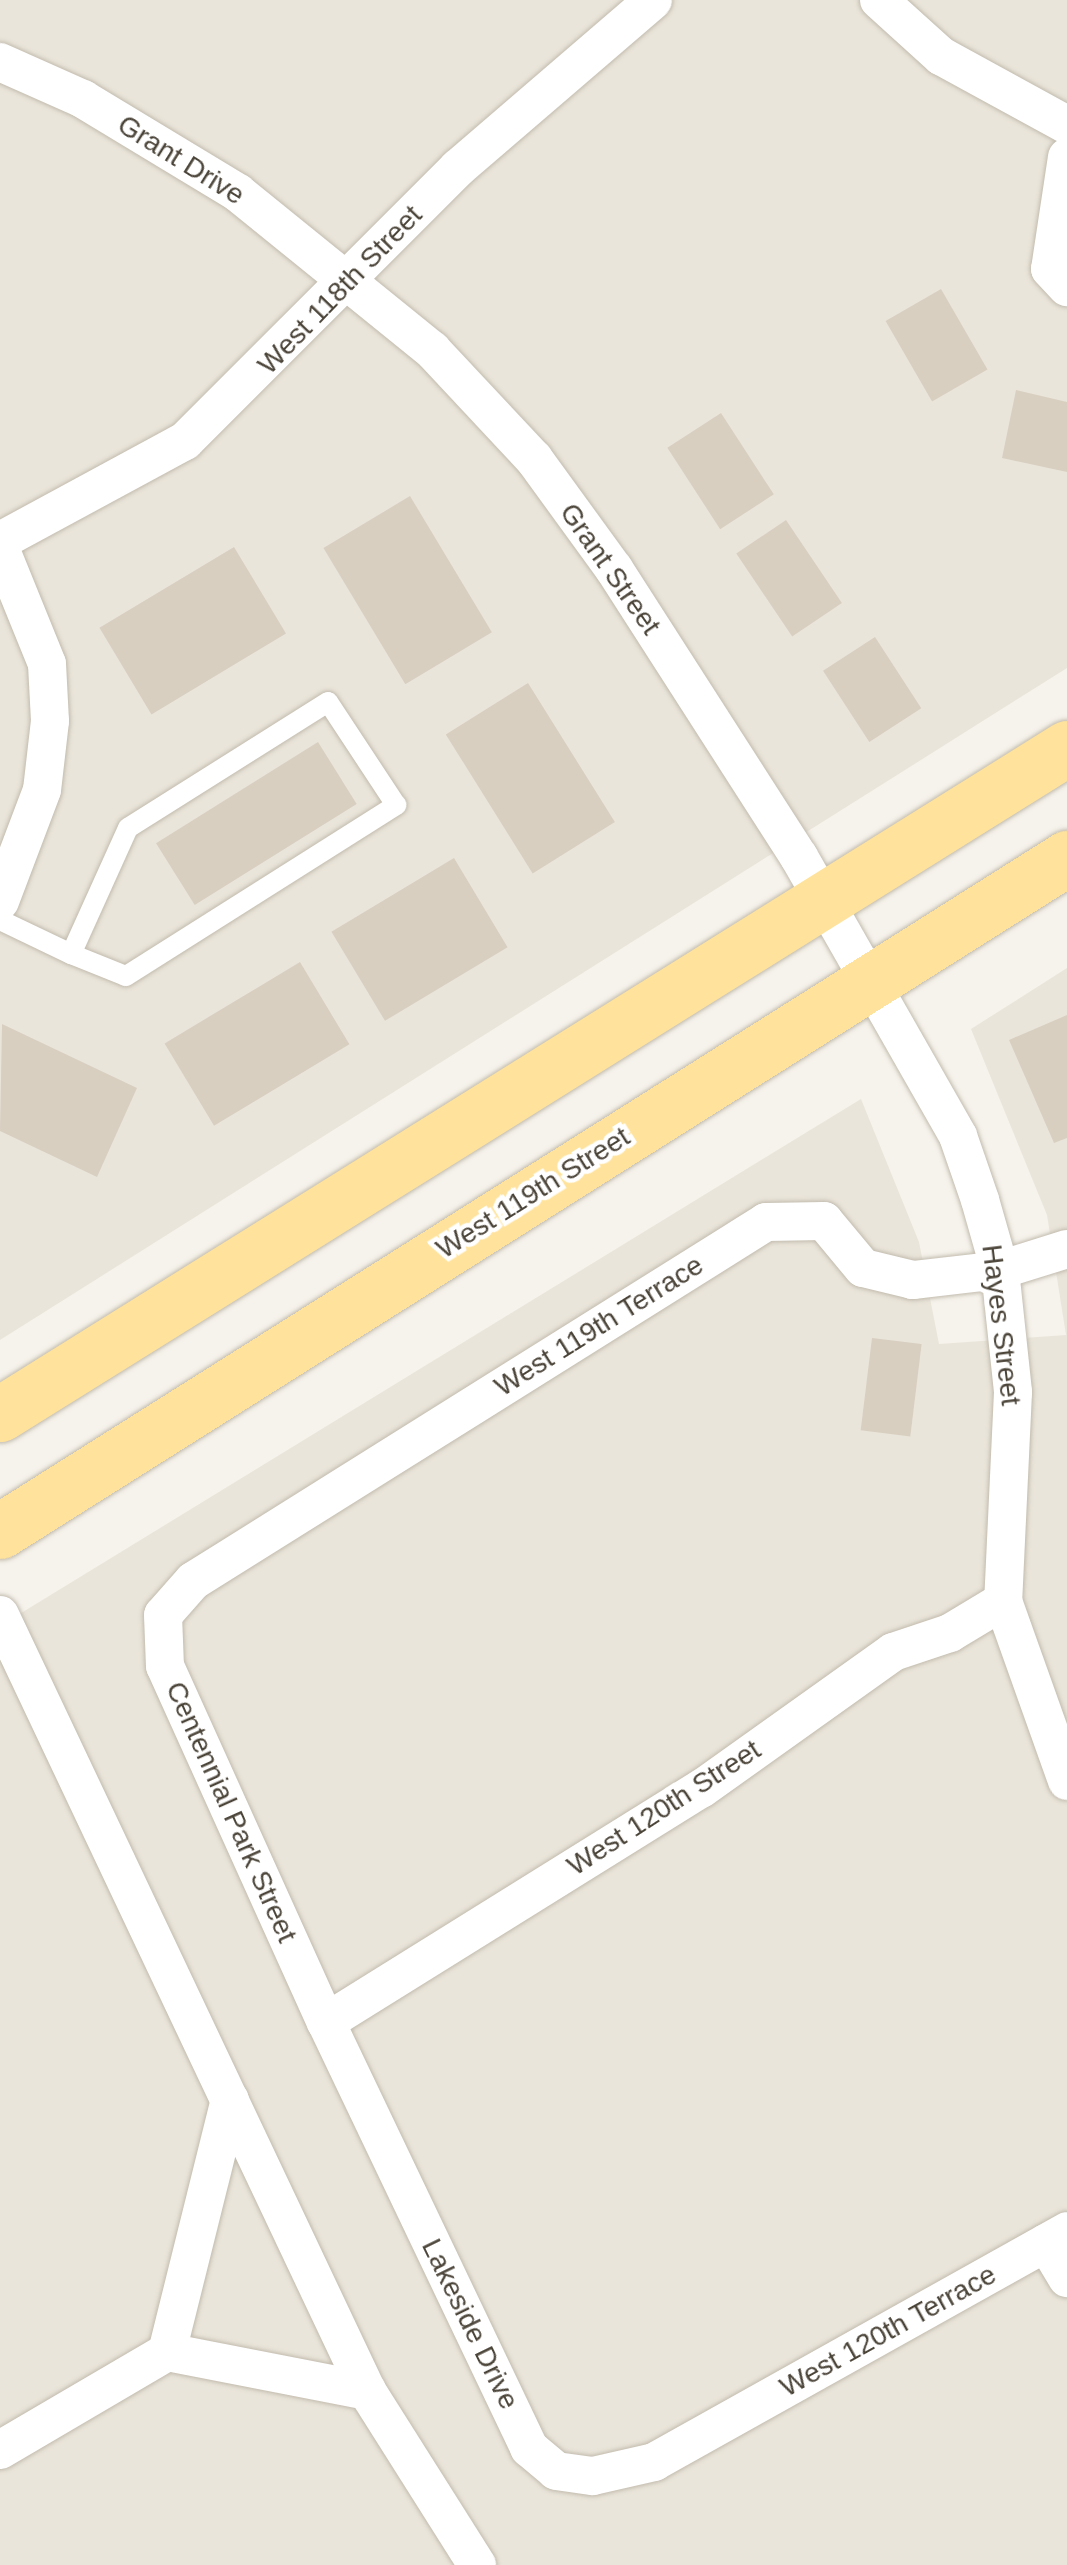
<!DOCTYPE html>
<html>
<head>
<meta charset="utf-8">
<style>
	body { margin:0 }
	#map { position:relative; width:1067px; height:2565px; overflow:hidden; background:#f6f3ec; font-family:Arial,sans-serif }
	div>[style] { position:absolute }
	.residential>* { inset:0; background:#eae5da }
	.building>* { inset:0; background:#d8cfc1; transform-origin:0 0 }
	.roads { filter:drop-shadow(0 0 2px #c2bbae) drop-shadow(0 0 2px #c2bbae) }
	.lane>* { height:20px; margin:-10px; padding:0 10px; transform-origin:10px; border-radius:10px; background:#fff }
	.street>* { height:38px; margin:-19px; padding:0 19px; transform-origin:19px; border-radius:19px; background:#fff }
	.primary>* { height:55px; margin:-27.5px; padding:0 27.5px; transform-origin:27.5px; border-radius:27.5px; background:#ffe39c }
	span { translate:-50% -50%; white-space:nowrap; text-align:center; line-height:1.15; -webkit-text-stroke:9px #fff; paint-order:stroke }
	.street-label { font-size:28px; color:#4b4439 }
</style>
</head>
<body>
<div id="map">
	<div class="residential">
		<i style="clip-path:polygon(0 0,1067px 0,1067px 668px,0 1340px)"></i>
		<i style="clip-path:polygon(1067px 968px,1067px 2565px,0 2565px,0 1626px,861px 1099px,919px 1242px,939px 1344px,1066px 1335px,1047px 1215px,971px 1029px)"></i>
	</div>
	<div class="building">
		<i style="left:941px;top:289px;width:93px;height:64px;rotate:60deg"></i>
		<i style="clip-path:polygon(1016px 390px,1067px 402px,1067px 472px,1002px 458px)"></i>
		<i style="left:721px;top:413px;width:97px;height:64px;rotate:57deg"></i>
		<i style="left:410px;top:496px;width:159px;height:101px;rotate:59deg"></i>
		<i style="left:786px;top:520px;width:100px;height:60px;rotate:56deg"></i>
		<i style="left:234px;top:547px;width:101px;height:157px;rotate:59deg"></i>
		<i style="left:875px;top:637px;width:85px;height:62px;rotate:57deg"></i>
		<i style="left:528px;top:683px;width:164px;height:97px;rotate:58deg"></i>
		<i style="left:318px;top:742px;width:73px;height:191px;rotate:58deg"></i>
		<i style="left:454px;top:858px;width:104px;height:143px;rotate:59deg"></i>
		<i style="left:300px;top:962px;width:96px;height:158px;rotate:59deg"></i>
		<i style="clip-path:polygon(1067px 1015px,1067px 1138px,1054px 1143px,1009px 1040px)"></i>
		<i style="clip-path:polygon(2px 1024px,137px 1088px,97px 1177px,0 1131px)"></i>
		<i style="left:872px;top:1338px;width:50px;height:93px;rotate:7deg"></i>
	</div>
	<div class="roads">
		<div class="lane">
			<i style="left:0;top:920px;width:79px;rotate:25.6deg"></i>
			<i style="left:71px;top:954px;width:59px;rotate:21.8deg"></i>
			<i style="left:126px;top:976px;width:320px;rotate:-32.3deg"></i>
			<i style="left:396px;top:805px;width:123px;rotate:-123.4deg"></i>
			<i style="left:328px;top:702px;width:236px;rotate:147.8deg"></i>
			<i style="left:128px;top:828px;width:138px;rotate:114.3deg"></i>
		</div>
		<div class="street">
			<i style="left:879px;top:0;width:84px;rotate:42.1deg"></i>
			<i style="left:941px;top:56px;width:144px;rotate:28.7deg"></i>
			<i style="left:0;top:62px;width:91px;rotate:24deg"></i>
			<i style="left:83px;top:99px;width:181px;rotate:31.2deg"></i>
			<i style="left:238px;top:193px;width:250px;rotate:39deg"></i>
			<i style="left:432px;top:350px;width:149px;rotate:46.9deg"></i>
			<i style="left:534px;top:459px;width:136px;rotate:54deg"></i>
			<i style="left:614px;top:569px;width:342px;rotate:57.3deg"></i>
			<i style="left:799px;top:857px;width:321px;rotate:60.3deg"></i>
			<i style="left:958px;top:1136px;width:68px;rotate:71deg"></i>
			<i style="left:980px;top:1200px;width:73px;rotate:74.1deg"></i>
			<i style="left:1000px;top:1270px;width:123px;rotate:83.9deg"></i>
			<i style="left:1013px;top:1392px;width:209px;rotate:92.7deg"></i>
			<i style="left:1003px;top:1601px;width:191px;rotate:70.4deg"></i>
			<i style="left:1067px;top:157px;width:113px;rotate:98.6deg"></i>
			<i style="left:1050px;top:269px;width:25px;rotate:47deg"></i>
			<i style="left:0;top:541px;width:210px;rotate:-28.4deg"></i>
			<i style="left:185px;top:441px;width:386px;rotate:-45deg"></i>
			<i style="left:458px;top:168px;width:257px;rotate:-40.7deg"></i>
			<i style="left:0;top:548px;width:125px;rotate:67.9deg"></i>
			<i style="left:47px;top:664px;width:57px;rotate:87deg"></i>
			<i style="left:50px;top:721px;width:69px;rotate:96.6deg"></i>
			<i style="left:42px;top:790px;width:119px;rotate:110.7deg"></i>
			<i style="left:1067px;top:1249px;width:70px;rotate:162.6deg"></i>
			<i style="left:1000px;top:1270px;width:88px;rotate:173.4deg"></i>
			<i style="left:913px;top:1280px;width:51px;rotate:-166.5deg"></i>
			<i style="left:863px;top:1268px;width:61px;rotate:-129.7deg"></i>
			<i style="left:824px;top:1221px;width:58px;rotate:179deg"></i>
			<i style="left:766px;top:1222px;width:676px;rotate:147.93deg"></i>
			<i style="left:193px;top:1581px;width:45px;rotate:131.4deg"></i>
			<i style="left:163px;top:1615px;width:51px;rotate:87.8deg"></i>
			<i style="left:165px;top:1666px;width:391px;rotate:65.7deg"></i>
			<i style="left:326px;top:2022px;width:472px;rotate:64.5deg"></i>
			<i style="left:529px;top:2448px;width:35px;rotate:40deg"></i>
			<i style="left:556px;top:2471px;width:37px;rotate:8deg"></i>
			<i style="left:593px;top:2476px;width:63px;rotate:-12.9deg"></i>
			<i style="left:654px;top:2462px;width:473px;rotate:-29.2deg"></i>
			<i style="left:0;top:1615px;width:858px;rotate:64.69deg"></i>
			<i style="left:367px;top:2391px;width:206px;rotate:57.7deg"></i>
			<i style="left:326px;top:2022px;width:441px;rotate:-31.9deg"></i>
			<i style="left:701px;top:1789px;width:236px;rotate:-35.5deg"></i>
			<i style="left:893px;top:1652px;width:60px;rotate:-18.4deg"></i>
			<i style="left:950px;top:1633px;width:62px;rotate:-31.1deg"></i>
			<i style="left:1046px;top:2243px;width:41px;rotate:59deg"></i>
			<i style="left:167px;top:2352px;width:260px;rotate:-76deg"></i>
			<i style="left:0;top:2450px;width:194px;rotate:-30.4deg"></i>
			<i style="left:167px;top:2352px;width:204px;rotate:11deg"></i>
		</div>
		<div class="primary">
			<i style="left:0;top:1414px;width:1258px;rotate:-31.97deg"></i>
			<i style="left:0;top:1531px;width:1262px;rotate:-32.24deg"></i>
		</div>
	</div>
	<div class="street-label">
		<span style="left:181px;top:160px;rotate:32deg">Grant Drive</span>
		<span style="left:340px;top:290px;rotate:-46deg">West 118th Street</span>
		<span style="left:610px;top:569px;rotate:55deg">Grant Street</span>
		<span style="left:533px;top:1193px;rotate:-32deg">West 119th Street</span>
		<span style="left:1001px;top:1325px;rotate:83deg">Hayes Street</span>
		<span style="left:599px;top:1326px;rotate:-32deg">West 119th Terrace</span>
		<span style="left:664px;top:1808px;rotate:-33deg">West 120th Street</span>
		<span style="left:231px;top:1812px;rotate:66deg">Centennial Park Street</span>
		<span style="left:470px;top:2324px;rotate:64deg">Lakeside Drive</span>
		<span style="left:888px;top:2331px;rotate:-29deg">West 120th Terrace</span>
	</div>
</div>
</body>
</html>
